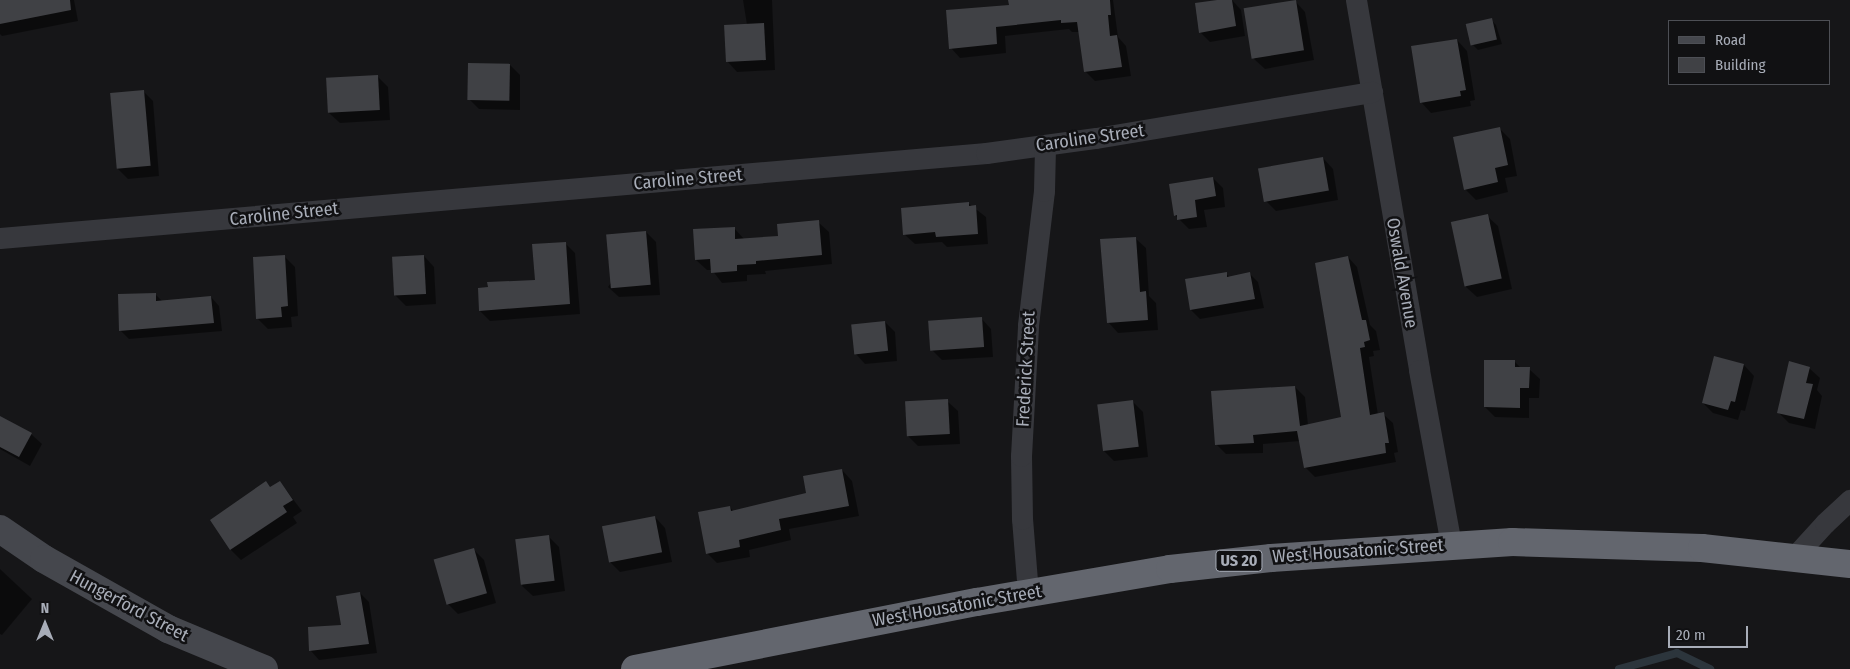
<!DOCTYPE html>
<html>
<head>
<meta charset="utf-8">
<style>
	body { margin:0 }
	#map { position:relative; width:1850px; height:669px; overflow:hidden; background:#161618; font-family:"Fira Sans Condensed",sans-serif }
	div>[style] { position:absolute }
	.shadow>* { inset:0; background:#0007 }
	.stream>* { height:8px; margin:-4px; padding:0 4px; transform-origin:4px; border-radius:4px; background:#2c353c }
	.building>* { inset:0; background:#404145; transform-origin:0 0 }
	.street>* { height:21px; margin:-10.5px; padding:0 10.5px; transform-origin:10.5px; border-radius:10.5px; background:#37383d }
	.secondary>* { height:28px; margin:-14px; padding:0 14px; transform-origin:14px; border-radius:14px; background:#45474d }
	.highway>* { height:28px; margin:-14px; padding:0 14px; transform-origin:14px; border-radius:14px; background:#63666e }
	span { translate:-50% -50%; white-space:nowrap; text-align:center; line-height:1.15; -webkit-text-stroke:5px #111113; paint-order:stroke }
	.shield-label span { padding:1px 4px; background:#111113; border:1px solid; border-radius:4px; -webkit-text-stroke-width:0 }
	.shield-label { font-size:16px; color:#a8adb8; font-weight:700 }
	.street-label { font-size:18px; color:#a8adb8 }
	.legend { position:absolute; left:1668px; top:20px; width:162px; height:65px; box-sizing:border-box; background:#111113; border:1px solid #4d4f55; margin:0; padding:6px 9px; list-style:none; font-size:15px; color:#a8adb8 }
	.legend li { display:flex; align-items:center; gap:10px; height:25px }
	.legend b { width:25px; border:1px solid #4d4f55 }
	.north { position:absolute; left:20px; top:599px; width:50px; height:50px; -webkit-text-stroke:4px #111113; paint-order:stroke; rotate:0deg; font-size:14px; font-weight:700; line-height:20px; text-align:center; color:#a8adb8 }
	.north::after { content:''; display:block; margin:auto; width:18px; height:22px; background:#a8adb8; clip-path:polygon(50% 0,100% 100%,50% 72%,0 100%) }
	.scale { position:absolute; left:1668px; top:626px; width:80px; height:22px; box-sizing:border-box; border:2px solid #a8adb8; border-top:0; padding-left:6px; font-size:15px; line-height:18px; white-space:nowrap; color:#a8adb8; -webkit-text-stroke:4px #111113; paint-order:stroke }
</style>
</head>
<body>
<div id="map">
	<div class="shadow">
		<i style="clip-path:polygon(0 0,74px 0,78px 21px,2px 36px,0 34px)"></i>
		<i style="clip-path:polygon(743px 0,772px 0,775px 70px,737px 72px,727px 61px,747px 25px)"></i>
		<i style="clip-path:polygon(1009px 0,1113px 0,1118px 37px,1126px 46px,1131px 76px,1095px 81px,1085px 71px,1080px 32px,1072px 32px,1069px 29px,1005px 36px,1006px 53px,960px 58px,951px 48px,1010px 6px)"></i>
		<i style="clip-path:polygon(1226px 0,1232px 0,1241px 10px,1245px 36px,1210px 42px,1200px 32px)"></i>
		<i style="clip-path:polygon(1295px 1px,1305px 12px,1314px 60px,1265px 69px,1254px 59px)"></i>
		<i style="clip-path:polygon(1491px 20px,1496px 25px,1502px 44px,1478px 50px,1473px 45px)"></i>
		<i style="clip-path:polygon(1457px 40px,1467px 51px,1475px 100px,1470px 101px,1471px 106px,1431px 113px,1421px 102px)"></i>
		<i style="clip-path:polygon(510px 65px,520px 75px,520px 110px,479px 109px,469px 99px)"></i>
		<i style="clip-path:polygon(377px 76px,388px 87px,390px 120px,340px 123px,329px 113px)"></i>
		<i style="clip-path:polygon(143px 91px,153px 101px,159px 176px,128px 179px,117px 168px)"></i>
		<i style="clip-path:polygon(1499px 128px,1510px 139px,1517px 176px,1505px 178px,1508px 192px,1476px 200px,1465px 189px)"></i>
		<i style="clip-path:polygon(1323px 158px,1333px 169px,1338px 200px,1276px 211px,1265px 200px)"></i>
		<i style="clip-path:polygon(1213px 178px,1223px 188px,1225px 207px,1204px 210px,1207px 227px,1189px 229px,1175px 215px)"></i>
		<i style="clip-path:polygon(968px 203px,986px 217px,988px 244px,947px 247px,942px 242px,915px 244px,904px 234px)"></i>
		<i style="clip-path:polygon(1487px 216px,1498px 226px,1512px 289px,1477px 297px,1466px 287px)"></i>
		<i style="clip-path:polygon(818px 222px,829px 232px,832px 264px,765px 271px,766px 274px,747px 275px,747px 281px,722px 283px,712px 270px,707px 270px,696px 260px,734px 228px,744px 239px,779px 238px)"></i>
		<i style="clip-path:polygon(646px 232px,656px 242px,660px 295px,619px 297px,608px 287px)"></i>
		<i style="clip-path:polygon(1135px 238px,1146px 248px,1149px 296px,1156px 303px,1158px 330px,1118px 333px,1108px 322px)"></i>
		<i style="clip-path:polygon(565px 243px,575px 253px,580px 314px,490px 321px,480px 311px,536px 281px)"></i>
		<i style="clip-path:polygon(424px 256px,434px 267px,436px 304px,406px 306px,395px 295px)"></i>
		<i style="clip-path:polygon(285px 257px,295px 267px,298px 316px,291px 317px,292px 327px,268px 329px,257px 318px)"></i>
		<i style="clip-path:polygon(1348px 257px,1357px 267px,1370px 325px,1376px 331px,1380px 350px,1373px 351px,1374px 356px,1369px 357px,1378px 415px,1383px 414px,1393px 423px,1398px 452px,1394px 453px,1396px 462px,1315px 477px,1305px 467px,1300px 441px,1263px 444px,1263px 453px,1226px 454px,1216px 444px,1295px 387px,1305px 397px,1308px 425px,1343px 418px)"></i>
		<i style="clip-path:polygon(1249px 273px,1258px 282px,1264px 308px,1200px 319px,1191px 310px,1226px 274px,1230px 277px)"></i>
		<i style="clip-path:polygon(155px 294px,163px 302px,211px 297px,219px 306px,222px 331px,129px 339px,120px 330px)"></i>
		<i style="clip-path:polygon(981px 318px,991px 329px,993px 357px,942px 360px,932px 350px)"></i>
		<i style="clip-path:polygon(885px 322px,895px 332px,897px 361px,865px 364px,855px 353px)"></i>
		<i style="clip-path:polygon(1715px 358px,1744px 365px,1754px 376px,1745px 411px,1741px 410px,1738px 420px,1713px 413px,1703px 403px)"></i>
		<i style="clip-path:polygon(1515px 362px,1522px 369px,1529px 369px,1540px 379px,1539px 398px,1529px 398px,1529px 418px,1495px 417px,1485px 407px)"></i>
		<i style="clip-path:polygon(1809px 368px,1820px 378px,1817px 390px,1822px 396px,1815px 429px,1789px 423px,1778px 412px)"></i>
		<i style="clip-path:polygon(947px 401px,958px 411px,960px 444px,918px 446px,908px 436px)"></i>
		<i style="clip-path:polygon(1133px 402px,1143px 412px,1148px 457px,1114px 461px,1103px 450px)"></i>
		<i style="clip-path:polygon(0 429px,31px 434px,42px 444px,30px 466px,0 449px)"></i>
		<i style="clip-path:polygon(842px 470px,852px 481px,859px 516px,789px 529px,791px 540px,749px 550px,750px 557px,717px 563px,707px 553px,730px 507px,734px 512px,807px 494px)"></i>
		<i style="clip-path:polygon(280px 482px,302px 511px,293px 517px,297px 523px,241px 560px,231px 550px,212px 521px)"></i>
		<i style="clip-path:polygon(655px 517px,665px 528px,672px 562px,620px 572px,610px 562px)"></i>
		<i style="clip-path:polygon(548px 536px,559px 547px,565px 591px,533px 596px,522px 586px)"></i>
		<i style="clip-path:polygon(474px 550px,484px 560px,496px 603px,458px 614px,448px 604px,435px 561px)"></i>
		<i style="clip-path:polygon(0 569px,32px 599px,2px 635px,0 634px)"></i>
		<i style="clip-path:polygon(360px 593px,369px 602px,377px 653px,319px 660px,311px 651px,309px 628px,342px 626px)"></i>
	</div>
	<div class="stream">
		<i style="left:1619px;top:669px;width:60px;rotate:-15.4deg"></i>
		<i style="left:1677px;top:653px;width:37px;rotate:26deg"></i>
	</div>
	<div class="building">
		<i style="clip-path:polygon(0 0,70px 0,71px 10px,0 24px)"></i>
		<i style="clip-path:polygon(1008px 0,1110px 0,1111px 15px,1108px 15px,1110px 36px,1117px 35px,1122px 67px,1084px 72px,1077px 22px,1061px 23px,1061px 20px,996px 27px,997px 44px,949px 49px,946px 10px,1009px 5px)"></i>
		<i style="clip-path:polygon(1217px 0,1232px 0,1236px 26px,1199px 33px,1195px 3px)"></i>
		<i style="left:1296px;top:0;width:51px;height:53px;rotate:81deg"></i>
		<i style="left:1492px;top:18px;width:22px;height:27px;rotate:77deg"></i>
		<i style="left:764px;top:23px;width:37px;height:40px;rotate:87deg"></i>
		<i style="clip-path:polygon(1457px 39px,1466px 90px,1460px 91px,1461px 96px,1420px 103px,1411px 46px)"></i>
		<i style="left:468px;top:63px;width:42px;height:37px;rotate:1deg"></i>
		<i style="left:378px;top:75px;width:35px;height:52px;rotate:87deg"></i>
		<i style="left:144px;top:90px;width:76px;height:34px;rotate:85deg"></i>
		<i style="clip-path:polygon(1500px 127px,1508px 165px,1495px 168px,1498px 182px,1464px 190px,1453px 137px)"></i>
		<i style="left:1323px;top:157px;width:34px;height:66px;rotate:80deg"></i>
		<i style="clip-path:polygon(1213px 177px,1216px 196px,1195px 200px,1197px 217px,1177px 220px,1177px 215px,1174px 216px,1169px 184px)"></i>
		<i style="clip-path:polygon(969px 202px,969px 206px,976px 205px,978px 234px,936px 237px,935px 232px,903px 235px,901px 208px)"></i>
		<i style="left:1488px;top:214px;width:66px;height:38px;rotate:78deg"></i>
		<i style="clip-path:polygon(819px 220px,822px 255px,756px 261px,756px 264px,737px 265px,737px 271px,711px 273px,710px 259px,695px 260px,693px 229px,735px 227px,735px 239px,778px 236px,777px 224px)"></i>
		<i style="left:646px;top:231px;width:54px;height:40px;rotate:85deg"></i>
		<i style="clip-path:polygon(1136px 237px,1140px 292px,1146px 291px,1148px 320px,1107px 323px,1100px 239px)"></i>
		<i style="clip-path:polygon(566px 242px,570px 304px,479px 311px,478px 288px,488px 287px,487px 282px,535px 280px,532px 244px)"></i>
		<i style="clip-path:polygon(285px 255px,288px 306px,281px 307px,282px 317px,256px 319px,253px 257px)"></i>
		<i style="left:424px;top:255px;width:39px;height:32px;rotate:87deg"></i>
		<i style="clip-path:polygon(1348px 256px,1362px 320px,1366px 320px,1370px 340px,1364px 342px,1365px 347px,1360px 348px,1370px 415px,1384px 412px,1389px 443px,1385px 443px,1386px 453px,1304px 468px,1297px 431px,1253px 435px,1254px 443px,1215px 445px,1211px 391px,1295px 386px,1300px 426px,1341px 417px,1315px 263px)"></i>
		<i style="clip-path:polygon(1227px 272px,1227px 277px,1250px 272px,1255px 299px,1190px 310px,1185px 279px)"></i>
		<i style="clip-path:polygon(156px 293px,156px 301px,211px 296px,214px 323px,119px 331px,118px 294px)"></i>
		<i style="left:982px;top:317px;width:30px;height:54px;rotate:86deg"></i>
		<i style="left:885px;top:321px;width:30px;height:34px;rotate:84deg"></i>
		<i style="clip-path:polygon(1714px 356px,1744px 364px,1735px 402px,1731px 401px,1728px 410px,1702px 403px)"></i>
		<i style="clip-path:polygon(1484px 360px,1515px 360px,1515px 367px,1530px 367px,1529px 388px,1520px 388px,1520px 408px,1484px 407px)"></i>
		<i style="clip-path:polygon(1789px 361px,1810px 367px,1806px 383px,1813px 384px,1804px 419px,1777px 413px)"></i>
		<i style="left:948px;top:399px;width:35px;height:43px;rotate:87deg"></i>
		<i style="left:1133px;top:400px;width:47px;height:36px;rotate:83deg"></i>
		<i style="clip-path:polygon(0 416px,32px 433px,19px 457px,0 447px)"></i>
		<i style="clip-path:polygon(842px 469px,849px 506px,779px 519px,781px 530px,739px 540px,740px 547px,706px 554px,698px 512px,730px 506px,731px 511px,806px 493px,803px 476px)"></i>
		<i style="clip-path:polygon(266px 481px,270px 487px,280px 481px,293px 500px,283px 506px,287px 512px,230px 550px,210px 520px)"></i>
		<i style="left:655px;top:516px;width:37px;height:54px;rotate:79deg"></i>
		<i style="left:549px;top:535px;width:46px;height:34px;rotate:83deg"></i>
		<i style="left:474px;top:548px;width:47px;height:42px;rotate:74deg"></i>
		<i style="clip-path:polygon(360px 592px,369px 644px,309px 651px,308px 627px,341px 625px,336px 596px)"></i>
	</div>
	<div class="street">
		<i style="left:1356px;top:0;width:375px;rotate:80.3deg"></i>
		<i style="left:1419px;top:370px;width:178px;rotate:79.6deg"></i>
		<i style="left:0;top:238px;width:990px;rotate:-4.93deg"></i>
		<i style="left:986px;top:153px;width:111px;rotate:-7.8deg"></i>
		<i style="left:1096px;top:138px;width:280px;rotate:-9.5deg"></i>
		<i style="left:1794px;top:557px;width:46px;rotate:-47.6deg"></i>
		<i style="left:1825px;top:523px;width:34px;rotate:-43deg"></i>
		<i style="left:1028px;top:593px;width:74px;rotate:-94.6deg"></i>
		<i style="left:1022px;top:519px;width:63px;rotate:-90.9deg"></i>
		<i style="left:1021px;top:456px;width:131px;rotate:-86.9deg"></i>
		<i style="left:1028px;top:325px;width:135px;rotate:-83.2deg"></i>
		<i style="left:1044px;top:191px;width:45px;rotate:-88.7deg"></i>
	</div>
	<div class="secondary">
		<i style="left:0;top:529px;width:53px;rotate:34.3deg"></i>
		<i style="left:44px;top:559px;width:142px;rotate:29.4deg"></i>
		<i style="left:168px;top:629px;width:104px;rotate:22.6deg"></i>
	</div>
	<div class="highway">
		<i style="left:635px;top:669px;width:349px;rotate:-11.1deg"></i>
		<i style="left:977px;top:602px;width:196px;rotate:-9.7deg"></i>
		<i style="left:1170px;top:569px;width:102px;rotate:-6.2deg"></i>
		<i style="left:1271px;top:558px;width:242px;rotate:-3.8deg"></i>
		<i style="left:1512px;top:542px;width:190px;rotate:1.8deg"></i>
		<i style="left:1702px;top:548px;width:149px;rotate:6.2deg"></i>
	</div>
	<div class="shield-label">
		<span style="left:1239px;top:561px">US 20</span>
	</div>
	<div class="street-label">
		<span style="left:1090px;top:138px;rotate:-8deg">Caroline Street</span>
		<span style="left:688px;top:179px;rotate:-5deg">Caroline Street</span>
		<span style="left:284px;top:214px;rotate:-6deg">Caroline Street</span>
		<span style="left:1402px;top:273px;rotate:80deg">Oswald Avenue</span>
		<span style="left:1026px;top:369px;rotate:-87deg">Frederick Street</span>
		<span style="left:1358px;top:551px;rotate:-4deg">West Housatonic Street</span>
		<span style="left:129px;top:606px;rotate:28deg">Hungerford Street</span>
		<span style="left:957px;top:606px;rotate:-10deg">West Housatonic Street</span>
	</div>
	<ul class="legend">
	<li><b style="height:6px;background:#45474d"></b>Road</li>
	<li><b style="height:14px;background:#404145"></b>Building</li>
	</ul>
	<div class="north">N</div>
	<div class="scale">20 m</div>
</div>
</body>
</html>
